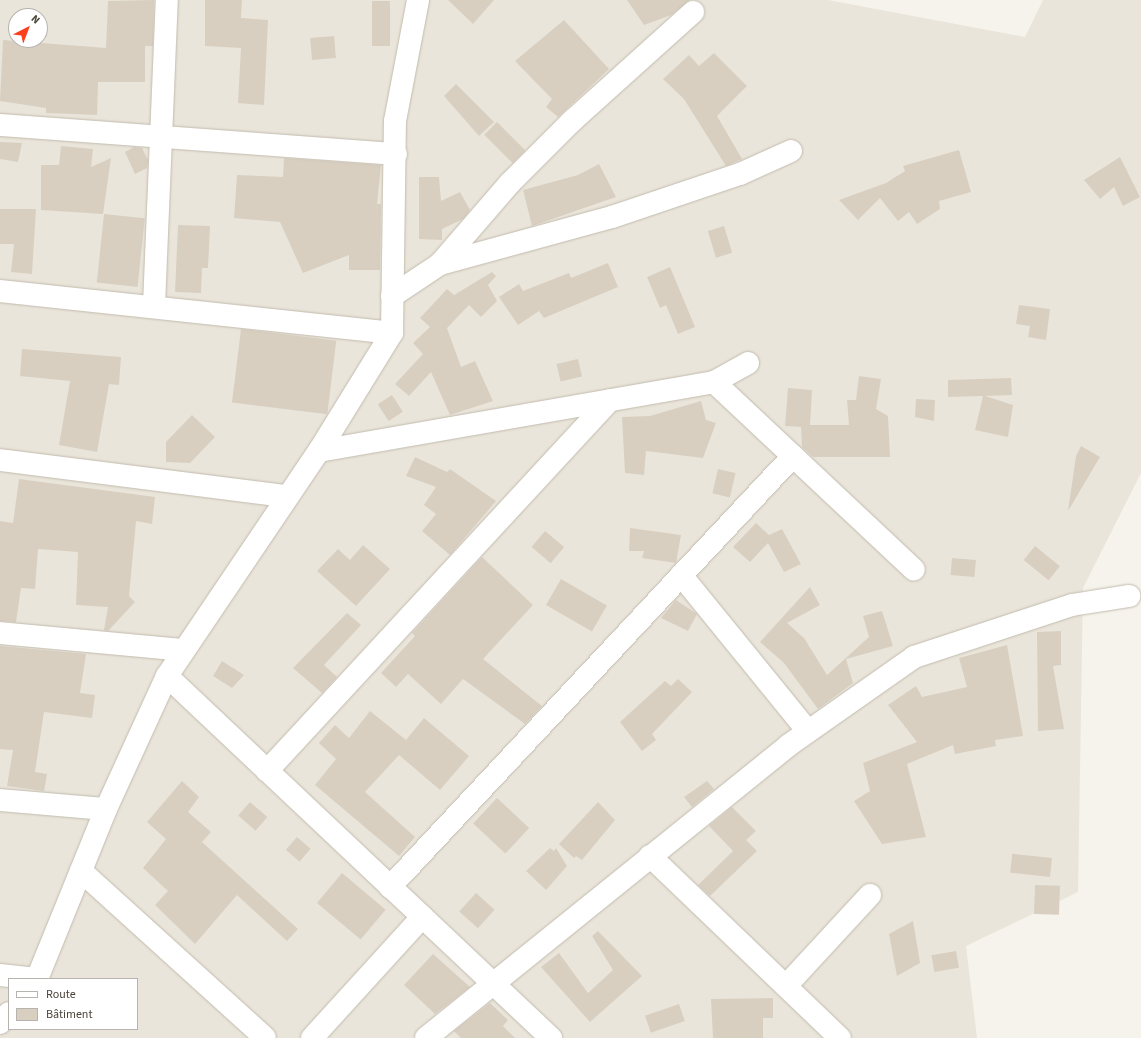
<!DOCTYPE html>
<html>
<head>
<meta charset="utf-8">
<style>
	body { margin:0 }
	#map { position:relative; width:1141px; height:1038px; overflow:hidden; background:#f6f3ec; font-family:"Source Sans 3",sans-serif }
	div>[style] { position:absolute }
	.residential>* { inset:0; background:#eae5da }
	.building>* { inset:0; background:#d8cfc1; transform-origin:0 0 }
	.roads { filter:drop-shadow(0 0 1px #c2bbae) drop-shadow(0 0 1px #c2bbae) }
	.minor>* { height:22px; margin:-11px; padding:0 11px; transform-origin:11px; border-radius:11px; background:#fff }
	span { translate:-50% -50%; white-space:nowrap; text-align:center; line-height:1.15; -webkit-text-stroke:4px #fff; paint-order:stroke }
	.legend { position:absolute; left:8px; top:978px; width:130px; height:52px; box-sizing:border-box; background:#fff; border:1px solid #b7b4b0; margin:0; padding:5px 7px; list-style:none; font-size:12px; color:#4b4439 }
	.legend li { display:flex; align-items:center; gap:8px; height:20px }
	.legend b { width:20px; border:1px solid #b7b4b0 }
	.north { position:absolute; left:8px; top:8px; width:40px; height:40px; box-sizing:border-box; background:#fff; border:1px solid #b7b4b0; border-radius:50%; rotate:42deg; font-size:11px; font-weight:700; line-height:16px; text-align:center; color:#4b4439 }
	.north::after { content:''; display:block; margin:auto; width:14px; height:18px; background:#fc3f1d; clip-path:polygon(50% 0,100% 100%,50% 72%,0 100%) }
</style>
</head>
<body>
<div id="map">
	<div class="residential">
		<i style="clip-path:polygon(evenodd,0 0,828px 0,1025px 37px,1043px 0,1141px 0,1141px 473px,1083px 588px,1078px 892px,966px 946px,977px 1038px,0 1038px,0 0,16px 16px,40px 16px,40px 40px,16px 40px,16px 16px,0 0,9px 979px,137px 979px,137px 1029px,9px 1029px,9px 979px)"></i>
	</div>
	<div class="building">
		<i style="clip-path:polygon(154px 0,153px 46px,145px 46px,145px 82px,98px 82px,97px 115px,46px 113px,46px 108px,0 101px,3px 40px,106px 48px,108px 1px)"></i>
		<i style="clip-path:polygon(205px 0,242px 0,241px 18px,268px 20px,264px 105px,238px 103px,241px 48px,205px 46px)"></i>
		<i style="clip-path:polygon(448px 0,494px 0,473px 24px)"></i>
		<i style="clip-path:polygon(627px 0,690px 0,671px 15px,644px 25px)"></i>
		<i style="left:372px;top:1px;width:18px;height:45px"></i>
		<i style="clip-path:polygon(564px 20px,609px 69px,558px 117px,546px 107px,552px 99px,515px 61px)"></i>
		<i style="left:334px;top:36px;width:22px;height:24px;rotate:85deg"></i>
		<i style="clip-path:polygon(714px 53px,747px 86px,717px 116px,742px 159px,726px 166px,684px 99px,663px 79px,689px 55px,699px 66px)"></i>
		<i style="clip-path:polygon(456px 84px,494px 122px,479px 136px,444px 96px)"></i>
		<i style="left:497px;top:122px;width:40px;height:18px;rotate:45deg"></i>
		<i style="clip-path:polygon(0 142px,22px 143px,18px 162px,0 159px)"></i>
		<i style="clip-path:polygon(61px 146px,93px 149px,91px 167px,111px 158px,103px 214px,41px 210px,41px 165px,59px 165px)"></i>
		<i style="clip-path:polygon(134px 147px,142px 148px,148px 160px,147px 168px,135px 174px,125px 152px)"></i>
		<i style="clip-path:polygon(959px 150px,971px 192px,939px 201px,940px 209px,917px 224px,909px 212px,898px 221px,880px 198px,858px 220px,839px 200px,886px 183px,905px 171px,903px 166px)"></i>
		<i style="clip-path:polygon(1120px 157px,1140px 197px,1123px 206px,1114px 187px,1100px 199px,1084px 180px)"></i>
		<i style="clip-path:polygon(284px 158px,381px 165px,377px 204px,381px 204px,380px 270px,349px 270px,349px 255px,303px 273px,280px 222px,234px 218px,237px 175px,283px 177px)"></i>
		<i style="clip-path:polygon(599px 164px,616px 197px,532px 226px,523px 190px,578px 175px)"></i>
		<i style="clip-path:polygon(419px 177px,439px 177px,441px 201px,460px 192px,470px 210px,463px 219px,442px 229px,442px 240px,419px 239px)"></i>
		<i style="clip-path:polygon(0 209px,36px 209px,32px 274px,11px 272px,14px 244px,0 244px)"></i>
		<i style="left:104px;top:214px;width:41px;height:69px;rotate:6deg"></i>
		<i style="clip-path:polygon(178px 225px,210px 226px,208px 268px,202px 268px,201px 293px,175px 292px)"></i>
		<i style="left:724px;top:226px;width:28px;height:17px;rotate:73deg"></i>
		<i style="clip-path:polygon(608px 263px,618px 287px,544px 318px,539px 311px,518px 325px,499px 297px,519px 284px,523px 291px,569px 273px,571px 278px)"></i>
		<i style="clip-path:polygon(670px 267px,695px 327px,678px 334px,666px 305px,660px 308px,647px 277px)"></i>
		<i style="clip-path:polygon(492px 272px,496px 276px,488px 285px,497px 301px,481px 317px,469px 305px,447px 328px,461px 367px,475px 361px,493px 401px,450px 415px,431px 372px,409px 396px,395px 384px,423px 354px,413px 343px,430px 327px,420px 318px,447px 289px,454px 295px)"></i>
		<i style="clip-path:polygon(1019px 305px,1050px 309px,1046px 340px,1028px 337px,1030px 326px,1016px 324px)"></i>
		<i style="left:241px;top:329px;width:96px;height:74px;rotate:7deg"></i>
		<i style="clip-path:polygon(22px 349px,121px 357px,119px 385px,109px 384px,97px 452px,59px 445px,70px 381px,20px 376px)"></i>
		<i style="left:578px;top:359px;width:18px;height:22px;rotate:77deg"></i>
		<i style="clip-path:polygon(859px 376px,881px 379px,876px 409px,888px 416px,890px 457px,813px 457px,802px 447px,801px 427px,785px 426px,788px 388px,812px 390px,810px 425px,849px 425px,847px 400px,856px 400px)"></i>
		<i style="clip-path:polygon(1011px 378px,1012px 395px,985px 396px,1013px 405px,1008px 437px,975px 430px,983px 396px,948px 397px,948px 380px)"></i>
		<i style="left:392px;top:395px;width:20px;height:17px;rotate:57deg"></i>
		<i style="clip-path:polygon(916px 399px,935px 400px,934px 421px,915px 417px)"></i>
		<i style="clip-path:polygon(701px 401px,706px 420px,716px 423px,703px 458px,646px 451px,644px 475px,625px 473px,622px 417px,650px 416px)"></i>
		<i style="clip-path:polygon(192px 415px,215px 437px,190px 463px,166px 462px,166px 442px)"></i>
		<i style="clip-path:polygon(1081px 446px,1100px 457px,1068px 511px,1076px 456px)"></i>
		<i style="clip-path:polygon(415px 457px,447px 472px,450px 469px,496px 501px,450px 555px,422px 531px,436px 514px,424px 505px,436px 487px,406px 476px)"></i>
		<i style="left:718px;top:469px;width:18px;height:25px;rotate:13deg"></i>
		<i style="clip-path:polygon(19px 479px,155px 497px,152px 524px,136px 521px,129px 596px,135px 602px,108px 631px,104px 630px,108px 607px,76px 605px,78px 552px,38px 549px,35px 589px,21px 588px,16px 622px,0 621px,0 521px,13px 523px)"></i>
		<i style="clip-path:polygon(756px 523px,769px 535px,782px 529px,801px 564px,784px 572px,768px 543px,750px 562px,733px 547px)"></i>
		<i style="clip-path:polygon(630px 528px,681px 535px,676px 563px,642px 558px,644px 551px,629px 551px)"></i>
		<i style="left:545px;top:531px;width:25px;height:21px;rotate:40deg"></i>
		<i style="clip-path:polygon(363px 545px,390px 569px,356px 606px,317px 571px,338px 549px,350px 560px)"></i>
		<i style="left:1035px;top:546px;width:32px;height:18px;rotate:39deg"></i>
		<i style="clip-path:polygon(482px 557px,533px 605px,483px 659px,542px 706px,525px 724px,463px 679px,441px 704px,408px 674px,396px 687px,381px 673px,415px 636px,412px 633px)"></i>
		<i style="left:952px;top:558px;width:24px;height:17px;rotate:5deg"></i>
		<i style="left:561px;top:579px;width:53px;height:30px;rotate:30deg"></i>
		<i style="clip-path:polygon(810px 587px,820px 605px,787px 623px,804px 638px,827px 675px,869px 637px,863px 616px,882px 611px,893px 646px,846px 659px,853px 683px,818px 709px,784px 663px,760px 642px)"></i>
		<i style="clip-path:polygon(676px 600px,697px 614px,688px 631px,661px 618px)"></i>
		<i style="clip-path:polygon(347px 613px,361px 625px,324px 665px,337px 677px,322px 693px,293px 668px)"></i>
		<i style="clip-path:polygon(1061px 631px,1061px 665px,1053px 666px,1064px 729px,1038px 731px,1037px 632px)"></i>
		<i style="clip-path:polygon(1007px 645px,1023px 736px,995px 740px,996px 746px,955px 754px,953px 745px,907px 764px,926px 837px,882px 844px,854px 801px,870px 791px,863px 763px,917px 742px,888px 705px,916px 686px,922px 697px,967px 687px,959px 658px)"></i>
		<i style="clip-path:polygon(0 646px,86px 654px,80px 693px,95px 695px,92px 718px,44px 712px,35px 772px,47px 774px,44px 791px,7px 786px,13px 750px,0 749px)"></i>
		<i style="clip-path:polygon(222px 661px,244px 675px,232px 688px,213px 676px)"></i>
		<i style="clip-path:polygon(678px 679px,692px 692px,652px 734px,656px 740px,642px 751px,620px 722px,665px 681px,671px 686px)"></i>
		<i style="clip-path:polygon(370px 711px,406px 740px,424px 718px,469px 756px,440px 790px,399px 755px,365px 792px,415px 837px,399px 856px,315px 785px,336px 759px,319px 743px,335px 725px,349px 738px)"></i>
		<i style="clip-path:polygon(182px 781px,199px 797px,188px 812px,211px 832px,202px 842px,298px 929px,287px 941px,237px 895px,195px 944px,155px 905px,168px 891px,143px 868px,166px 839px,147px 822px)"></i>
		<i style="clip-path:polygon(707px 781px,714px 789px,692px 807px,684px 797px)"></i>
		<i style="left:497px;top:798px;width:44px;height:35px;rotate:43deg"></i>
		<i style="left:250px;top:802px;width:23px;height:18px;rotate:41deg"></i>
		<i style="clip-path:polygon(598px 802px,615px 820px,582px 860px,576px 856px,574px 858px,559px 844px)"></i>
		<i style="clip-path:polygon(732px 807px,756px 831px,746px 840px,757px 851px,710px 896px,698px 885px,733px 851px,709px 826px)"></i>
		<i style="left:297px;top:837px;width:18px;height:17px;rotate:41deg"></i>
		<i style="clip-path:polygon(550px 848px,554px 851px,556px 848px,567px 866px,546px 890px,526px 871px)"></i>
		<i style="left:1052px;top:858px;width:19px;height:40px;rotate:96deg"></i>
		<i style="left:342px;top:873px;width:57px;height:39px;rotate:40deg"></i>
		<i style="left:1035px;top:885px;width:25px;height:29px;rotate:2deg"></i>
		<i style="left:476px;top:893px;width:25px;height:25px;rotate:42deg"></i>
		<i style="clip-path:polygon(913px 921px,920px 963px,897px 976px,889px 934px)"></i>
		<i style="clip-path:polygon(598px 931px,642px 976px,590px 1022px,541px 967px,559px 953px,588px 993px,613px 970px,592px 936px)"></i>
		<i style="left:956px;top:951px;width:17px;height:25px;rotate:80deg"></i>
		<i style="clip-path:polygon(433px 954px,470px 987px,435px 1014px,404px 985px)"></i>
		<i style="clip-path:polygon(773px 998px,773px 1018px,763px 1018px,763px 1038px,713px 1038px,711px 999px)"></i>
		<i style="clip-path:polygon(490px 1003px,508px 1020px,503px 1026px,515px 1038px,461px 1038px,454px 1031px)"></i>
		<i style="left:679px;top:1004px;width:18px;height:36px;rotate:71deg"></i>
	</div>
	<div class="roads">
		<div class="minor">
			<i style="left:0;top:125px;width:397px;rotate:4.2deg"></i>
			<i style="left:440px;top:264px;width:178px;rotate:-15.3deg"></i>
			<i style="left:612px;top:217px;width:135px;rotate:-18.6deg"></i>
			<i style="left:740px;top:174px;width:56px;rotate:-24.3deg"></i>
			<i style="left:0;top:291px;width:394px;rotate:6.1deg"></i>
			<i style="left:392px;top:296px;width:58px;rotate:-33.7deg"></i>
			<i style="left:440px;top:264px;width:107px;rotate:-49.2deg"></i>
			<i style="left:510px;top:183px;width:88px;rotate:-45deg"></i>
			<i style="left:572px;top:121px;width:163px;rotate:-42deg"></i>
			<i style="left:154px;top:305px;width:305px;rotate:-87.6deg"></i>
			<i style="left:714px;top:382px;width:274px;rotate:43.2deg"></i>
			<i style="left:319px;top:451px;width:401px;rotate:-9.9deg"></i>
			<i style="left:714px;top:382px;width:39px;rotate:-29deg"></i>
			<i style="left:0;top:460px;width:288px;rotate:7.2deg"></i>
			<i style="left:681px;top:575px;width:201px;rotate:50.9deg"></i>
			<i style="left:0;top:633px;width:183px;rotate:5.3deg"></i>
			<i style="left:167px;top:676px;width:528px;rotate:43.31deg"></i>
			<i style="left:267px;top:771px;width:505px;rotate:-47.25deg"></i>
			<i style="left:0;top:800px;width:106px;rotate:4.9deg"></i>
			<i style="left:650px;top:856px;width:263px;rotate:43.8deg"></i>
			<i style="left:81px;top:871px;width:248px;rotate:42.2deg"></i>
			<i style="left:390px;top:887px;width:590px;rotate:-46.92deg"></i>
			<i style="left:0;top:975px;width:37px;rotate:6deg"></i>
			<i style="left:37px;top:979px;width:183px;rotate:-67.9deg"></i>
			<i style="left:106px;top:809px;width:146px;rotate:-65.4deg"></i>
			<i style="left:167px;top:676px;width:272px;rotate:-56deg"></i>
			<i style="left:319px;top:451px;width:139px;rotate:-58.3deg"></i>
			<i style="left:392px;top:333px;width:212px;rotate:-89.2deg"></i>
			<i style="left:395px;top:121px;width:123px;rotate:-79.2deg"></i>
			<i style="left:786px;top:986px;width:124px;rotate:-47.3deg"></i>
			<i style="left:0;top:1023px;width:13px;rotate:-48deg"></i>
			<i style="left:312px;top:1038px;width:164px;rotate:-47.7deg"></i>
			<i style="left:426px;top:1038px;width:466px;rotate:-38.9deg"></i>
			<i style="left:789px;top:745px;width:153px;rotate:-35.1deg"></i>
			<i style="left:914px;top:657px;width:166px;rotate:-18.2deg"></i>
			<i style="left:1072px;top:605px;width:58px;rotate:-9deg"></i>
		</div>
	</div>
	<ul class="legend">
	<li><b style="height:5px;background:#fff"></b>Route</li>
	<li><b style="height:11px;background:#d8cfc1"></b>Bâtiment</li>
	</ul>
	<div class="north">N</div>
</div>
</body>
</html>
